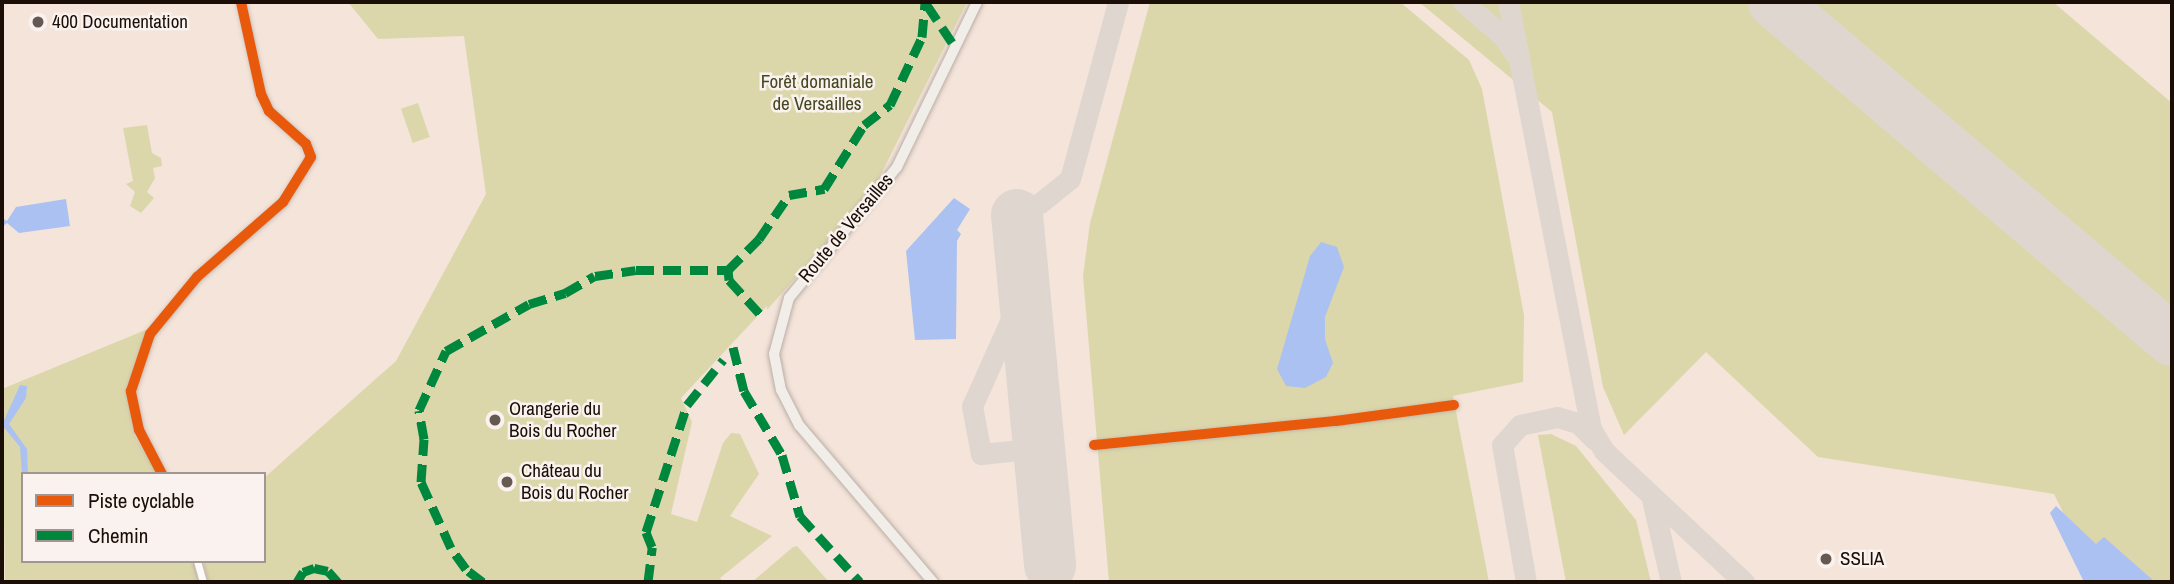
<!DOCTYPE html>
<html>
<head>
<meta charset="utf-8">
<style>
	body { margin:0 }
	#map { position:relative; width:2174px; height:584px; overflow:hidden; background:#f4e4da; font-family:"Archivo Narrow",sans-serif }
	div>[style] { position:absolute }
	.green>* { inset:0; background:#dcd7ab; transform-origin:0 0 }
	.water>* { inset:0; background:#abc1f2 }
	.taxiway>* { height:21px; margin:-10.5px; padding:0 10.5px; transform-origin:10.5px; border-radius:10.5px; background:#e0d6d0 }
	.runway>* { height:52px; margin:-26px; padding:0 26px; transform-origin:26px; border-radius:26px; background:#e0d6d0 }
	.roads { filter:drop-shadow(0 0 2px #bbaea5) drop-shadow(0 0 2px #bbaea5) }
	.street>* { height:7px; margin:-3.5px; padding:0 3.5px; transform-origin:3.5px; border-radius:3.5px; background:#fdfbf9 }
	.secondary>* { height:10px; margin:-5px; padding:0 5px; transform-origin:5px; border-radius:5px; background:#f1ede8 }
	.quiet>* { height:9px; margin-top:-4.5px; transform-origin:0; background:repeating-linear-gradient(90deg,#00873e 0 18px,transparent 0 27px) }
	.cycleway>* { height:10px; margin:-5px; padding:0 5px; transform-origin:5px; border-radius:5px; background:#e8590c }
	.dots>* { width:19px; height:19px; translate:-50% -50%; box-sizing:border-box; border:4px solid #faf2ee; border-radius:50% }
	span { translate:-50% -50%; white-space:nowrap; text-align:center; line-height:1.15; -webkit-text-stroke:5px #faf2ee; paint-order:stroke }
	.poi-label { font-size:19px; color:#1a0e07 }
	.left { translate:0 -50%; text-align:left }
	.park-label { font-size:19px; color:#454720 }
	.street-label { font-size:19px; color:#1a0e07 }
	.frame { position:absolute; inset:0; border:4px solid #1a0e07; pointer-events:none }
	.legend { position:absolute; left:21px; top:472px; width:245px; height:91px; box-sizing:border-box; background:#faf2ee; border:2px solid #a09792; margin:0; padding:9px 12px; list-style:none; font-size:21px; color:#1a0e07 }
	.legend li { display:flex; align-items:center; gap:14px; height:35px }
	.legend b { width:35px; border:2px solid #a09792 }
</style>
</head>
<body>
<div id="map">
	<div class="green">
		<i style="clip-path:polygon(348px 2px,967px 2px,873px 190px,767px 310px,767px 306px,681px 398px,692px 422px,671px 514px,697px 522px,723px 443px,731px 433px,740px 434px,759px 474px,730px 516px,772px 536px,720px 578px,723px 582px,208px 582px,203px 561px,264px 561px,264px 478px,396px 361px,486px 194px,464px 36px,378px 39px)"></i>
		<i style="clip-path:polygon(1150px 2px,1400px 2px,1469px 60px,1482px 89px,1524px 315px,1523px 382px,1453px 396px,1489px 582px,1109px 582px,1083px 276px,1090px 223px)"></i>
		<i style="clip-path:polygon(1419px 2px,2053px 2px,2172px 103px,2172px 582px,2097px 582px,2054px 494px,1818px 457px,1706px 352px,1624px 435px,1603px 387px,1552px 112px)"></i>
		<i style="left:418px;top:103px;width:36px;height:18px;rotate:71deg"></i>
		<i style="clip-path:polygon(147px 125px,152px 153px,161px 158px,162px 166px,153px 168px,155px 178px,147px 192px,154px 198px,141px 213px,130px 206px,135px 192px,126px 184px,133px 181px,123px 128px)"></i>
		<i style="clip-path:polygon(148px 329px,126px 391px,135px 436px,157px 474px,23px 474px,23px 561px,194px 561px,198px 582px,5px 582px,2px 389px)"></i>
		<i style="clip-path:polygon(1551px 434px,1576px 446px,1636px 520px,1651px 582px,1566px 582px,1538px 435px)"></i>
		<i style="clip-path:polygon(797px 546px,829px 582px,752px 582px,793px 547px)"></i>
	</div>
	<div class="water">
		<i style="clip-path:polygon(954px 198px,970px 209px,957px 230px,961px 234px,957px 241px,956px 339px,915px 340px,906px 251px)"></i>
		<i style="clip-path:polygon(66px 199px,70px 226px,19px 233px,7px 223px,2px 227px,2px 218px,7px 221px,16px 207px)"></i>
		<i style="clip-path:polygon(1321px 242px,1337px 247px,1344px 267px,1325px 317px,1325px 339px,1333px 363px,1326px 377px,1305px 388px,1286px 386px,1277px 369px,1310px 256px)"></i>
		<i style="clip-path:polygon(20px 385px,27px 386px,26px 398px,9px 424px,27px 449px,28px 474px,23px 474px,23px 488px,20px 447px,2px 425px)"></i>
		<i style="clip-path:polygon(2056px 506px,2096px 544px,2104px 537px,2155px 582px,2084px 582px,2050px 513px)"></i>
	</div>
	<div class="taxiway">
		<i style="left:1463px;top:2px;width:52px;rotate:40.4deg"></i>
		<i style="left:1503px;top:36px;width:23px;rotate:56deg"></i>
		<i style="left:1508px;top:2px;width:435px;rotate:79deg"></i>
		<i style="left:1591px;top:429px;width:26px;rotate:59deg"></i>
		<i style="left:1604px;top:451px;width:192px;rotate:43.1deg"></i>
		<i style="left:1040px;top:203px;width:38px;rotate:-39deg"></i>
		<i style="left:1070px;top:179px;width:183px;rotate:-74.8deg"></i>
		<i style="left:1024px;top:290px;width:127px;rotate:114.1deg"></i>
		<i style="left:972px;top:406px;width:49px;rotate:79.4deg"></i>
		<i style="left:981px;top:454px;width:58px;rotate:-5.9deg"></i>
		<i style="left:1652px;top:499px;width:85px;rotate:77.1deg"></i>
		<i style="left:1526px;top:582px;width:139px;rotate:-99.9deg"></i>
		<i style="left:1502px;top:445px;width:27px;rotate:-48deg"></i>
		<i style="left:1520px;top:425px;width:38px;rotate:-12deg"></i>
		<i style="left:1557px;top:417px;width:22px;rotate:16deg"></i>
		<i style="left:1578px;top:423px;width:23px;rotate:45deg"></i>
	</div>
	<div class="runway">
		<i style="left:1774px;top:2px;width:522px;rotate:40.34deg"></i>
		<i style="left:1017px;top:215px;width:352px;rotate:84.6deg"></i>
	</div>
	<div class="roads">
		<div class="street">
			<i style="left:1094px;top:445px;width:243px;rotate:-5.7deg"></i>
			<i style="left:1336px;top:421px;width:119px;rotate:-7.7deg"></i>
			<i style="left:162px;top:474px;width:50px;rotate:-117.6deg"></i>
			<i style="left:139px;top:430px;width:40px;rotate:-102deg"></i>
			<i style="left:131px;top:391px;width:60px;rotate:-71.6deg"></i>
			<i style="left:150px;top:334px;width:74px;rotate:-50.5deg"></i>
			<i style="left:197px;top:277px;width:114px;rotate:-41.1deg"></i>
			<i style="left:283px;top:202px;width:53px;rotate:-58.1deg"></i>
			<i style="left:311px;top:157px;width:14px;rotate:-111deg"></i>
			<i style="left:306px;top:144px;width:50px;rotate:-138.3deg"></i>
			<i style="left:269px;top:111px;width:19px;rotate:-115deg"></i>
			<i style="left:261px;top:94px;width:94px;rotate:-102.3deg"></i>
			<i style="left:197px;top:561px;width:22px;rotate:74deg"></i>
		</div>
		<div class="secondary">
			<i style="left:933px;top:582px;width:206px;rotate:-130.5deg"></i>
			<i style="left:799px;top:425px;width:39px;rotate:-117deg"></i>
			<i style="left:781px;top:390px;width:37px;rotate:-101deg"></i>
			<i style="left:774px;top:354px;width:58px;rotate:-75deg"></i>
			<i style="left:789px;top:298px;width:170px;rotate:-50.5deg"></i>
			<i style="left:897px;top:167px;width:183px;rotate:-64.1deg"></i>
		</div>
	</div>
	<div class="quiet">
		<i style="left:927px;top:5px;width:50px;rotate:56.3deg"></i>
		<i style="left:728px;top:270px;width:10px;rotate:84deg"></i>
		<i style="left:729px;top:280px;width:47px;rotate:47.6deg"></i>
		<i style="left:733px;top:347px;width:45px;rotate:76deg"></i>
		<i style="left:744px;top:391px;width:74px;rotate:59.3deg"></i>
		<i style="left:782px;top:455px;width:64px;rotate:73.6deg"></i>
		<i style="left:800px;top:516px;width:89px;rotate:47.7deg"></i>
		<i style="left:297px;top:582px;width:12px;rotate:-59deg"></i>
		<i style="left:303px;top:572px;width:12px;rotate:-20deg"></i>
		<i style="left:314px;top:568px;width:14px;rotate:12deg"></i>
		<i style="left:328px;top:571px;width:15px;rotate:48deg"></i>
		<i style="left:483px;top:582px;width:21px;rotate:-143deg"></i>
		<i style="left:466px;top:569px;width:26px;rotate:-126deg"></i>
		<i style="left:451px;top:548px;width:72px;rotate:-114.4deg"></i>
		<i style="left:421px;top:482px;width:43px;rotate:-86deg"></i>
		<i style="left:424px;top:439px;width:29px;rotate:-100deg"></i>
		<i style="left:419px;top:410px;width:65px;rotate:-65.4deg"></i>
		<i style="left:446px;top:351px;width:95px;rotate:-29.5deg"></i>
		<i style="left:529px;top:304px;width:38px;rotate:-17deg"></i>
		<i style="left:565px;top:293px;width:34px;rotate:-30deg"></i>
		<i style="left:595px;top:276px;width:41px;rotate:-8.3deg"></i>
		<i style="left:636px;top:270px;width:92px"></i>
		<i style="left:728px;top:270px;width:44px;rotate:-45deg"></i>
		<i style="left:759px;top:239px;width:53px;rotate:-55.7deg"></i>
		<i style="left:789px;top:195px;width:36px;rotate:-10deg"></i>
		<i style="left:824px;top:189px;width:75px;rotate:-58deg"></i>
		<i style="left:864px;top:125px;width:33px;rotate:-38deg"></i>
		<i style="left:890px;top:105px;width:75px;rotate:-64.8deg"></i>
		<i style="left:922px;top:37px;width:35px;rotate:-85deg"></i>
		<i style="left:648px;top:582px;width:35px;rotate:-83deg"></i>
		<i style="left:652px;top:547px;width:16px;rotate:-112deg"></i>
		<i style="left:646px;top:532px;width:133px;rotate:-72.1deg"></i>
		<i style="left:687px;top:405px;width:58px;rotate:-51.3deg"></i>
	</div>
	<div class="cycleway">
		<i style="left:1094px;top:445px;width:243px;rotate:-5.7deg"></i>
		<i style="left:1336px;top:421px;width:119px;rotate:-7.7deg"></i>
		<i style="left:162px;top:474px;width:50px;rotate:-117.6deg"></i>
		<i style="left:139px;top:430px;width:40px;rotate:-102deg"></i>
		<i style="left:131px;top:391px;width:60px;rotate:-71.6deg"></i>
		<i style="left:150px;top:334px;width:74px;rotate:-50.5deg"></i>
		<i style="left:197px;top:277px;width:114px;rotate:-41.1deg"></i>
		<i style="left:283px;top:202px;width:53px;rotate:-58.1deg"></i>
		<i style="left:311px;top:157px;width:14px;rotate:-111deg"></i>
		<i style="left:306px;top:144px;width:50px;rotate:-138.3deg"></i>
		<i style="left:269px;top:111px;width:19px;rotate:-115deg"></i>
		<i style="left:261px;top:94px;width:94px;rotate:-102.3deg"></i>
	</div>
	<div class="dots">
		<i style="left:38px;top:22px;background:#665951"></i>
		<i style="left:495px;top:420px;background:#665951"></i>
		<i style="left:507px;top:482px;background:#665951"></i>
		<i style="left:1826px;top:559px;background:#665951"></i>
	</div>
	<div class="poi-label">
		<span class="left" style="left:52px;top:22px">400 Documentation</span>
		<span class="left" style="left:509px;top:420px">Orangerie du<br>Bois du Rocher</span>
		<span class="left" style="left:521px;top:482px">Château du<br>Bois du Rocher</span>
		<span class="left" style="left:1840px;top:559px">SSLIA</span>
	</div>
	<div class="park-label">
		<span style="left:817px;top:93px">Forêt domaniale<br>de Versailles</span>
	</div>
	<div class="street-label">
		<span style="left:846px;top:228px;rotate:-50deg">Route de Versailles</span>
	</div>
	<div class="frame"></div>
	<ul class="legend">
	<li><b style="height:9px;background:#e8590c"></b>Piste cyclable</li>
	<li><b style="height:9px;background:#00873e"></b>Chemin</li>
	</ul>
</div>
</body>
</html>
